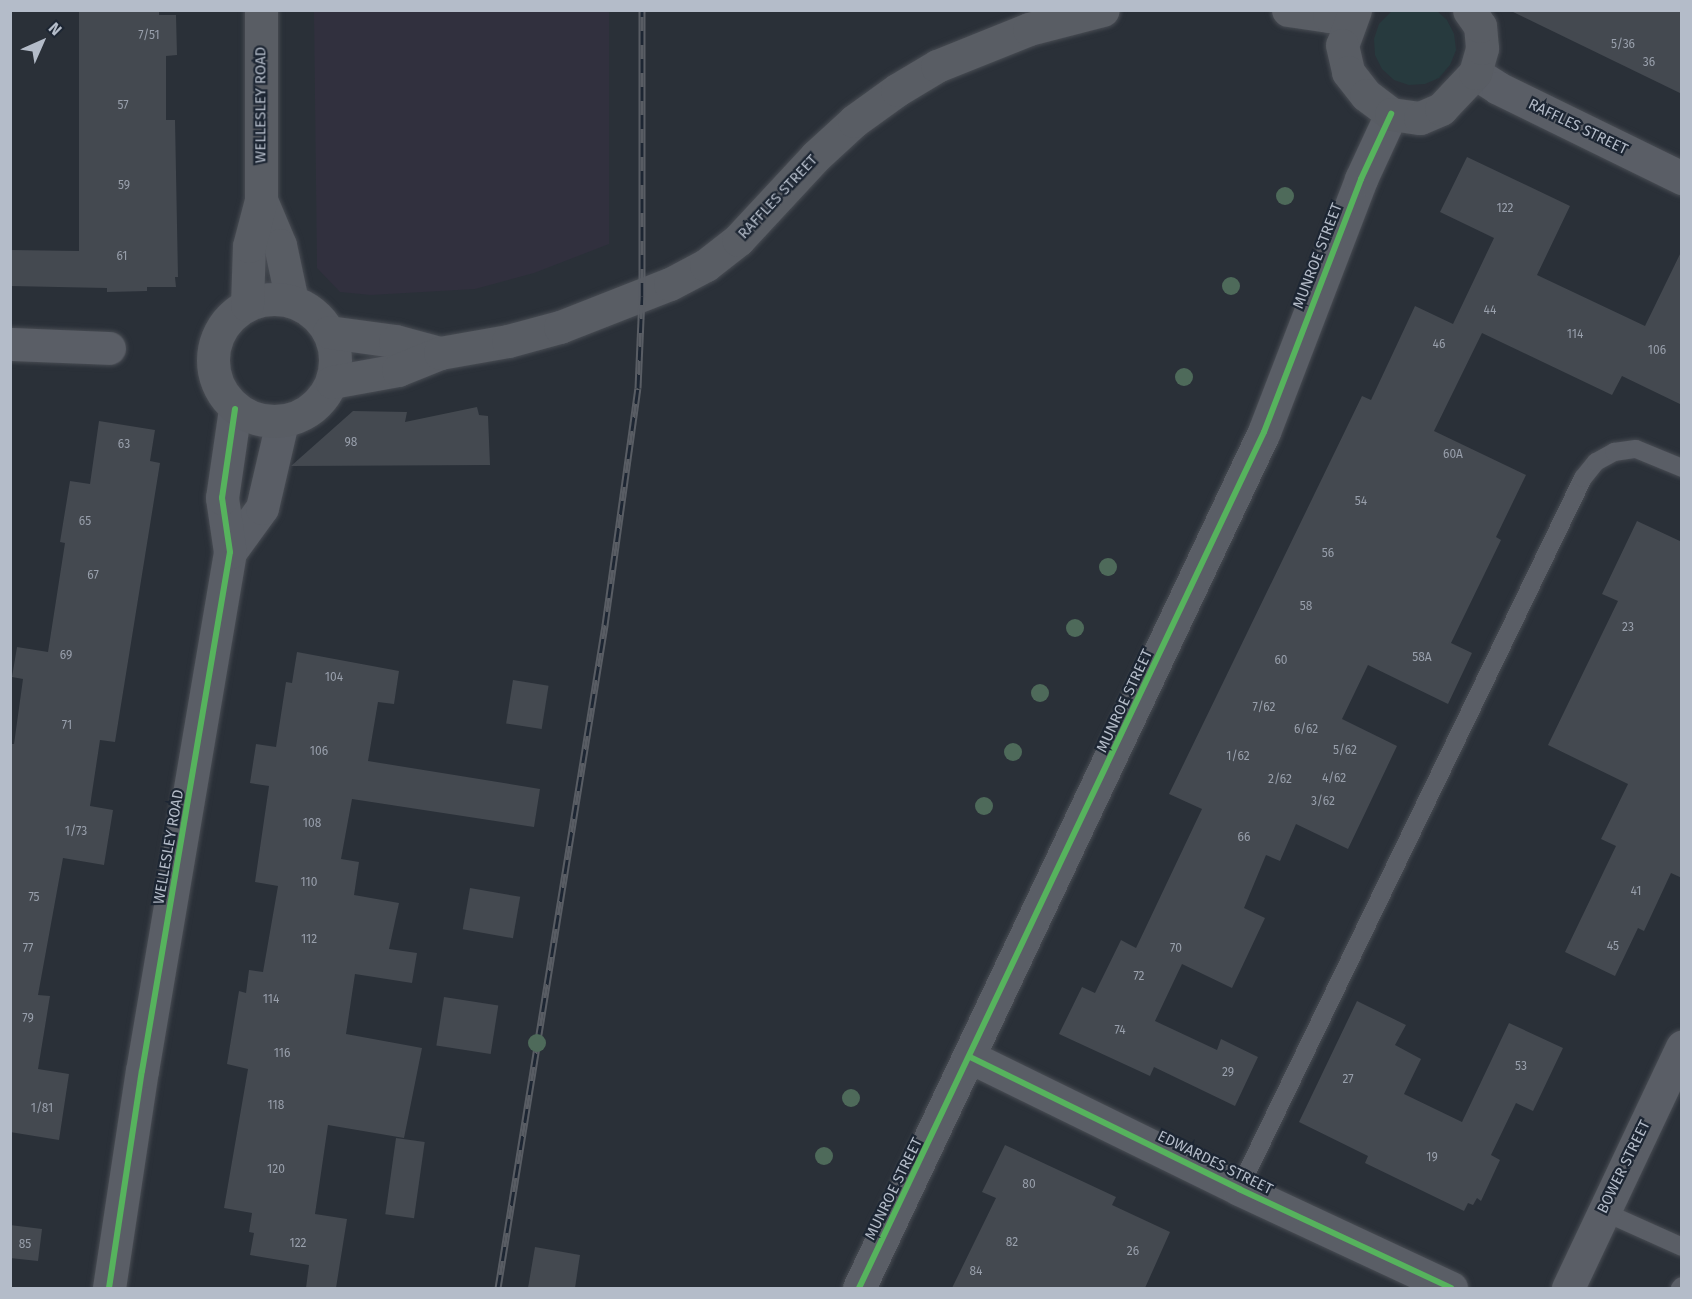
<!DOCTYPE html>
<html>
<head>
<meta charset="utf-8">
<style>
	body { margin:0 }
	#map { position:relative; width:1692px; height:1299px; overflow:hidden; background:#2a3038; font-family:"Fira Sans",sans-serif }
	div>[style] { position:absolute }
	.medical>* { inset:0; background:#31303e }
	.green>* { inset:0; background:#273a3e }
	.building>* { inset:0; background:#444950; transform-origin:0 0 }
	.roads { filter:drop-shadow(0 0 2px #484c53) drop-shadow(0 0 2px #484c53) }
	.service>* { height:18px; margin:-9px; padding:0 9px; transform-origin:9px; border-radius:9px; background:#5a5e66 }
	.minor>* { height:33px; margin:-16.5px; padding:0 16.5px; transform-origin:16.5px; border-radius:16.5px; background:#5a5e66 }
	.tertiary>* { height:33px; margin:-16.5px; padding:0 16.5px; transform-origin:16.5px; border-radius:16.5px; background:#5a5e66 }
	.secondary>* { height:33px; margin:-16.5px; padding:0 16.5px; transform-origin:16.5px; border-radius:16.5px; background:#595d64 }
	.secondary>.ring { margin:-16.5px; padding:0; box-sizing:content-box; background:none; border:33px solid #595d64; border-radius:50% }
	.rail>* { height:7px; margin-top:-3.5px; transform-origin:0; background:repeating-linear-gradient(90deg,#1d2633 0 14px,#595d64 0 28px); box-sizing:border-box; border-block:2px solid #595d64 }
	.cycleway>* { height:6px; margin:-3px; padding:0 3px; transform-origin:3px; border-radius:3px; background:#56b35d }
	.trees>* { width:18px; height:18px; margin:-9px; border-radius:50%; background:#4e6a5a }
	span { translate:-50% -50%; white-space:nowrap; text-align:center; line-height:1.15; -webkit-text-stroke:4.5px #1d2633; paint-order:stroke }
	.number-label { font-size:12px; color:#989fab }
	.number-label span { -webkit-text-stroke-width:0 }
	.street-label { font-size:15px; color:#b4bcc9 }
	.frame { position:absolute; inset:0; border:12px solid #b4bcc9; pointer-events:none }
	.north { position:absolute; left:12px; top:12px; width:60px; height:60px; -webkit-text-stroke:4px #1d2633; paint-order:stroke; rotate:45deg; font-size:16px; font-weight:700; line-height:24px; text-align:center; color:#b4bcc9 }
	.north::after { content:''; display:block; margin:auto; width:21px; height:27px; background:#b4bcc9; clip-path:polygon(50% 0,100% 100%,50% 72%,0 100%) }
</style>
</head>
<body>
<div id="map">
	<div class="medical">
		<i style="clip-path:polygon(314px 11px,609px 11px,609px 244px,534px 273px,475px 289px,371px 295px,340px 292px,317px 268px)"></i>
	</div>
	<div class="green">
		<i style="clip-path:polygon(1392px 11px,1437px 11px,1447px 20px,1454px 34px,1456px 50px,1450px 65px,1439px 78px,1425px 84px,1409px 85px,1394px 80px,1382px 69px,1375px 55px,1374px 39px,1379px 24px)"></i>
	</div>
	<div class="building">
		<i style="clip-path:polygon(79px 10px,159px 10px,159px 15px,176px 15px,177px 55px,166px 56px,166px 120px,175px 120px,178px 277px,175px 277px,176px 287px,147px 287px,147px 291px,107px 292px,107px 288px,10px 286px,10px 250px,79px 251px)"></i>
		<i style="clip-path:polygon(1509px 10px,1682px 10px,1682px 94px)"></i>
		<i style="clip-path:polygon(1467px 157px,1570px 206px,1537px 275px,1645px 326px,1682px 250px,1682px 405px,1622px 376px,1612px 395px,1482px 333px,1434px 431px,1526px 475px,1496px 537px,1501px 540px,1451px 643px,1472px 653px,1448px 704px,1368px 665px,1342px 719px,1397px 746px,1348px 849px,1296px 824px,1280px 861px,1266px 855px,1244px 908px,1265px 918px,1232px 988px,1182px 964px,1155px 1021px,1217px 1050px,1221px 1039px,1258px 1057px,1235px 1106px,1154px 1067px,1150px 1076px,1059px 1034px,1082px 987px,1095px 993px,1121px 940px,1136px 948px,1202px 809px,1169px 794px,1362px 396px,1371px 400px,1415px 306px,1453px 324px,1494px 238px,1440px 212px)"></i>
		<i style="clip-path:polygon(477px 407px,479px 415px,488px 416px,490px 465px,291px 466px,353px 411px,407px 412px,405px 422px)"></i>
		<i style="clip-path:polygon(99px 421px,155px 430px,150px 461px,160px 463px,115px 742px,100px 740px,90px 806px,113px 810px,104px 865px,63px 858px,38px 995px,50px 996px,38px 1069px,69px 1074px,59px 1140px,10px 1132px,10px 744px,14px 744px,23px 679px,12px 677px,17px 647px,48px 652px,65px 543px,60px 542px,70px 481px,90px 484px)"></i>
		<i style="clip-path:polygon(1637px 521px,1682px 542px,1682px 878px,1671px 873px,1644px 931px,1638px 928px,1615px 976px,1565px 952px,1616px 846px,1601px 839px,1628px 784px,1548px 745px,1618px 601px,1602px 594px)"></i>
		<i style="clip-path:polygon(297px 652px,399px 671px,394px 704px,378px 702px,368px 761px,540px 789px,534px 827px,352px 799px,341px 859px,359px 862px,354px 895px,399px 903px,389px 949px,417px 953px,412px 983px,355px 974px,346px 1034px,422px 1048px,404px 1138px,328px 1125px,315px 1214px,347px 1219px,336px 1288px,306px 1288px,309px 1265px,250px 1255px,254px 1233px,249px 1232px,252px 1213px,224px 1208px,248px 1069px,227px 1064px,239px 991px,246px 993px,249px 970px,263px 972px,278px 886px,255px 882px,269px 786px,250px 783px,256px 744px,276px 747px,286px 682px,292px 683px)"></i>
		<i style="left:513px;top:680px;width:36px;height:44px;rotate:9deg"></i>
		<i style="left:470px;top:888px;width:51px;height:42px;rotate:10deg"></i>
		<i style="left:444px;top:997px;width:55px;height:49px;rotate:9deg"></i>
		<i style="clip-path:polygon(1357px 1001px,1406px 1025px,1395px 1045px,1421px 1059px,1404px 1094px,1462px 1122px,1509px 1023px,1563px 1048px,1533px 1111px,1516px 1103px,1491px 1155px,1500px 1160px,1481px 1201px,1477px 1198px,1473px 1205px,1468px 1203px,1464px 1211px,1365px 1163px,1368px 1156px,1299px 1122px)"></i>
		<i style="left:396px;top:1138px;width:29px;height:77px;rotate:8deg"></i>
		<i style="clip-path:polygon(1005px 1145px,1116px 1197px,1112px 1205px,1170px 1232px,1145px 1288px,952px 1288px,996px 1198px,982px 1192px)"></i>
		<i style="clip-path:polygon(10px 1225px,42px 1229px,38px 1261px,10px 1258px)"></i>
		<i style="clip-path:polygon(535px 1247px,580px 1255px,575px 1288px,528px 1288px)"></i>
	</div>
	<div class="roads">
		<div class="service">
			<i style="left:1239px;top:1189px;width:790px;rotate:-64.18deg"></i>
			<i style="left:1583px;top:478px;width:21px;rotate:-51deg"></i>
			<i style="left:1596px;top:462px;width:21px;rotate:-29deg"></i>
			<i style="left:1614px;top:452px;width:22px;rotate:-8deg"></i>
			<i style="left:1636px;top:449px;width:50px;rotate:22.4deg"></i>
			<i style="left:1602px;top:1211px;width:88px;rotate:24.2deg"></i>
			<i style="left:1680px;top:1288px;width:3px;rotate:-45deg"></i>
		</div>
		<div class="minor">
			<i style="left:10px;top:344px;width:99px;rotate:2.3deg"></i>
			<i style="left:970px;top:1057px;width:300px;rotate:26.1deg"></i>
			<i style="left:1239px;top:1189px;width:234px;rotate:25deg"></i>
			<i style="left:1568px;top:1288px;width:267px;rotate:-64.7deg"></i>
		</div>
		<div class="tertiary">
			<i style="left:1475px;top:73px;width:27px;rotate:33deg"></i>
			<i style="left:1498px;top:88px;width:205px;rotate:26.1deg"></i>
			<i style="left:230px;top:552px;width:54px;rotate:-54deg"></i>
			<i style="left:262px;top:508px;width:88px;rotate:-76.9deg"></i>
			<i style="left:109px;top:1288px;width:219px;rotate:-81.4deg"></i>
			<i style="left:142px;top:1071px;width:526px;rotate:-80.38deg"></i>
			<i style="left:230px;top:552px;width:55px;rotate:-98.4deg"></i>
			<i style="left:222px;top:498px;width:90px;rotate:-81.7deg"></i>
			<i style="left:859px;top:1288px;width:947px;rotate:-64.68deg"></i>
			<i style="left:1264px;top:432px;width:271px;rotate:-69deg"></i>
			<i style="left:1361px;top:179px;width:72px;rotate:-65.2deg"></i>
		</div>
		<div class="secondary">
			<i style="left:1288px;top:10px;width:41px;rotate:8.3deg"></i>
			<i style="left:1329px;top:16px;width:22px;rotate:-3deg"></i>
			<i style="left:1355px;top:10px;width:37px;rotate:110deg"></i>
			<i style="left:1342px;top:45px;width:28px;rotate:77deg"></i>
			<i style="left:1348px;top:72px;width:29px;rotate:52deg"></i>
			<i style="left:1366px;top:95px;width:31px;rotate:37deg"></i>
			<i style="left:1391px;top:114px;width:29px;rotate:8deg"></i>
			<i style="left:1420px;top:118px;width:23px;rotate:-23deg"></i>
			<i style="left:1441px;top:109px;width:50px;rotate:-46.6deg"></i>
			<i style="left:1475px;top:73px;width:26px;rotate:-74deg"></i>
			<i style="left:1482px;top:48px;width:22px;rotate:-95deg"></i>
			<i style="left:1480px;top:26px;width:19px;rotate:-125deg"></i>
			<i style="left:261px;top:200px;width:49px;rotate:67.1deg"></i>
			<i style="left:280px;top:245px;width:57px;rotate:77.9deg"></i>
			<i class="ring" style="left:213px;top:299px;width:89px;height:89px"></i>
			<i style="left:247px;top:305px;width:59px;rotate:-88.1deg"></i>
			<i style="left:249px;top:246px;width:48px;rotate:-75.4deg"></i>
			<i style="left:261px;top:200px;width:190px;rotate:-90deg"></i>
			<i style="left:329px;top:332px;width:67px;rotate:7.8deg"></i>
			<i style="left:395px;top:341px;width:47px;rotate:14.9deg"></i>
			<i style="left:332px;top:382px;width:67px;rotate:-10.3deg"></i>
			<i style="left:398px;top:370px;width:45px;rotate:-22deg"></i>
			<i style="left:440px;top:353px;width:69px;rotate:-10deg"></i>
			<i style="left:508px;top:341px;width:54px;rotate:-15.1deg"></i>
			<i style="left:560px;top:327px;width:118px;rotate:-21.4deg"></i>
			<i style="left:670px;top:284px;width:41px;rotate:-27.8deg"></i>
			<i style="left:706px;top:265px;width:41px;rotate:-38deg"></i>
			<i style="left:738px;top:240px;width:115px;rotate:-47.1deg"></i>
			<i style="left:816px;top:156px;width:52px;rotate:-42.6deg"></i>
			<i style="left:854px;top:121px;width:53px;rotate:-35.8deg"></i>
			<i style="left:897px;top:90px;width:47px;rotate:-31deg"></i>
			<i style="left:937px;top:66px;width:99px;rotate:-21.9deg"></i>
			<i style="left:1029px;top:29px;width:76px;rotate:-14.4deg"></i>
		</div>
	</div>
	<div class="rail">
		<i style="left:498px;top:1288px;width:672px;rotate:-80.83deg"></i>
		<i style="left:605px;top:625px;width:239px;rotate:-82.1deg"></i>
		<i style="left:638px;top:388px;width:92px;rotate:-87.5deg"></i>
		<i style="left:642px;top:296px;width:286px;rotate:-90deg"></i>
	</div>
	<div class="cycleway">
		<i style="left:970px;top:1057px;width:300px;rotate:26.1deg"></i>
		<i style="left:1239px;top:1189px;width:234px;rotate:25deg"></i>
		<i style="left:109px;top:1288px;width:219px;rotate:-81.4deg"></i>
		<i style="left:142px;top:1071px;width:526px;rotate:-80.38deg"></i>
		<i style="left:230px;top:552px;width:55px;rotate:-98.4deg"></i>
		<i style="left:222px;top:498px;width:90px;rotate:-81.7deg"></i>
		<i style="left:859px;top:1288px;width:947px;rotate:-64.68deg"></i>
		<i style="left:1264px;top:432px;width:271px;rotate:-69deg"></i>
		<i style="left:1361px;top:179px;width:72px;rotate:-65.2deg"></i>
	</div>
	<div class="trees">
		<i style="left:1285px;top:196px"></i>
		<i style="left:1231px;top:286px"></i>
		<i style="left:1184px;top:377px"></i>
		<i style="left:1108px;top:567px"></i>
		<i style="left:1075px;top:628px"></i>
		<i style="left:1040px;top:693px"></i>
		<i style="left:1013px;top:752px"></i>
		<i style="left:984px;top:806px"></i>
		<i style="left:537px;top:1043px"></i>
		<i style="left:851px;top:1098px"></i>
		<i style="left:824px;top:1156px"></i>
	</div>
	<div class="number-label">
		<span style="left:149px;top:36px">7/51</span>
		<span style="left:1623px;top:45px">5/36</span>
		<span style="left:1649px;top:63px">36</span>
		<span style="left:123px;top:106px">57</span>
		<span style="left:124px;top:186px">59</span>
		<span style="left:1505px;top:209px">122</span>
		<span style="left:122px;top:257px">61</span>
		<span style="left:1490px;top:311px">44</span>
		<span style="left:1575px;top:335px">114</span>
		<span style="left:1439px;top:345px">46</span>
		<span style="left:1657px;top:351px">106</span>
		<span style="left:351px;top:443px">98</span>
		<span style="left:124px;top:445px">63</span>
		<span style="left:1453px;top:455px">60A</span>
		<span style="left:1361px;top:502px">54</span>
		<span style="left:85px;top:522px">65</span>
		<span style="left:1328px;top:554px">56</span>
		<span style="left:93px;top:576px">67</span>
		<span style="left:1306px;top:607px">58</span>
		<span style="left:1628px;top:628px">23</span>
		<span style="left:66px;top:656px">69</span>
		<span style="left:1422px;top:658px">58A</span>
		<span style="left:1281px;top:661px">60</span>
		<span style="left:334px;top:678px">104</span>
		<span style="left:1264px;top:708px">7/62</span>
		<span style="left:67px;top:726px">71</span>
		<span style="left:1306px;top:730px">6/62</span>
		<span style="left:1345px;top:751px">5/62</span>
		<span style="left:319px;top:752px">106</span>
		<span style="left:1238px;top:757px">1/62</span>
		<span style="left:1334px;top:779px">4/62</span>
		<span style="left:1280px;top:780px">2/62</span>
		<span style="left:1323px;top:802px">3/62</span>
		<span style="left:312px;top:824px">108</span>
		<span style="left:76px;top:832px">1/73</span>
		<span style="left:1244px;top:838px">66</span>
		<span style="left:309px;top:883px">110</span>
		<span style="left:1636px;top:892px">41</span>
		<span style="left:34px;top:898px">75</span>
		<span style="left:309px;top:940px">112</span>
		<span style="left:1613px;top:947px">45</span>
		<span style="left:28px;top:949px">77</span>
		<span style="left:1176px;top:949px">70</span>
		<span style="left:1139px;top:977px">72</span>
		<span style="left:271px;top:1000px">114</span>
		<span style="left:28px;top:1019px">79</span>
		<span style="left:1120px;top:1031px">74</span>
		<span style="left:282px;top:1054px">116</span>
		<span style="left:1521px;top:1067px">53</span>
		<span style="left:1228px;top:1073px">29</span>
		<span style="left:1348px;top:1080px">27</span>
		<span style="left:276px;top:1106px">118</span>
		<span style="left:42px;top:1109px">1/81</span>
		<span style="left:1432px;top:1158px">19</span>
		<span style="left:276px;top:1170px">120</span>
		<span style="left:1029px;top:1185px">80</span>
		<span style="left:1012px;top:1243px">82</span>
		<span style="left:298px;top:1244px">122</span>
		<span style="left:25px;top:1245px">85</span>
		<span style="left:1133px;top:1252px">26</span>
		<span style="left:976px;top:1272px">84</span>
	</div>
	<div class="street-label">
		<span style="left:261px;top:105px;rotate:-90deg">WELLESLEY ROAD</span>
		<span style="left:1578px;top:127px;rotate:26deg">RAFFLES STREET</span>
		<span style="left:778px;top:197px;rotate:-47deg">RAFFLES STREET</span>
		<span style="left:1318px;top:256px;rotate:-69deg">MUNROE STREET</span>
		<span style="left:1125px;top:701px;rotate:-65deg">MUNROE STREET</span>
		<span style="left:169px;top:847px;rotate:-80deg">WELLESLEY ROAD</span>
		<span style="left:1215px;top:1163px;rotate:26deg">EDWARDES STREET</span>
		<span style="left:1624px;top:1167px;rotate:-64deg">BOWER STREET</span>
		<span style="left:894px;top:1189px;rotate:-64deg">MUNROE STREET</span>
	</div>
	<div class="frame"></div>
	<div class="north">N</div>
</div>
</body>
</html>
